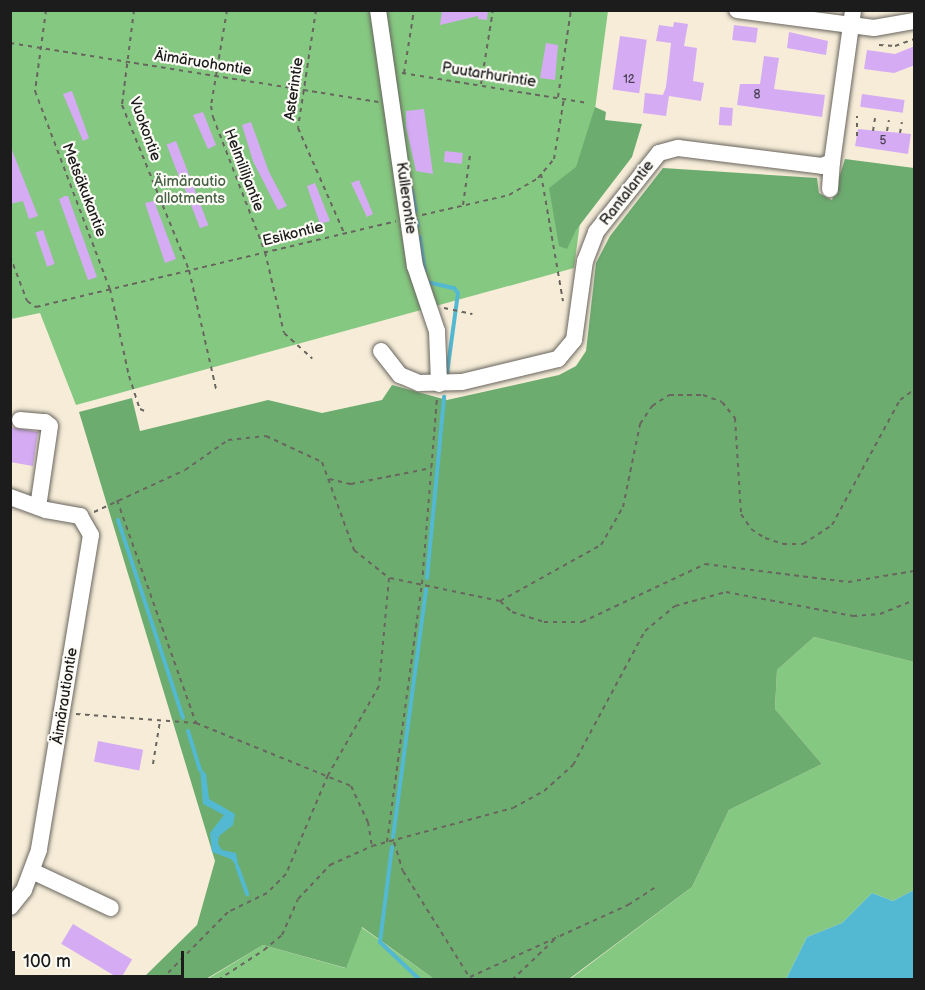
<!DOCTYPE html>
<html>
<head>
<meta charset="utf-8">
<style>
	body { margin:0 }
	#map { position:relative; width:925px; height:990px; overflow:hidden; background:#f6ecd8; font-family:"Balsamiq Sans",sans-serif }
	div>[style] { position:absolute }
	.green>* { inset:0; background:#85c881 }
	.forest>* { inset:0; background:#6cac6f }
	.water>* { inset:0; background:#53b8d1 }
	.stream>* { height:4px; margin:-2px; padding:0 2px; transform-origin:2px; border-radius:2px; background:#53b8d1 }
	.building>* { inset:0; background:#d5acf3; transform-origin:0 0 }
	.path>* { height:2px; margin-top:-1px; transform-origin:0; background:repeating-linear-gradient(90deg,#68655e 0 4.5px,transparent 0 9px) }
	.roads { filter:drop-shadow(0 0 2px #68655e) drop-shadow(0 0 2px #68655e) }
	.minor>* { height:16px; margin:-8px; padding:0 8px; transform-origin:8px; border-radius:8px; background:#fff }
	span { translate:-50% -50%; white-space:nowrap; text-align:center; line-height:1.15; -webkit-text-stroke:4.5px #fdfcf7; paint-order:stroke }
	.number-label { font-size:12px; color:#4a4052 }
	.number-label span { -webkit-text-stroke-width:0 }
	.street-label { font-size:15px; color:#1c1c1c }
	.park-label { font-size:15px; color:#466144 }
	.frame { position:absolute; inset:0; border:12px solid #1c1c1c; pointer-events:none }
	.scale { position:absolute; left:12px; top:951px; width:172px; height:27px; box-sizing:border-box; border:3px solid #1c1c1c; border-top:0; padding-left:8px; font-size:18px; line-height:21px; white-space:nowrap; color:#1c1c1c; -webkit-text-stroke:4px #fdfcf7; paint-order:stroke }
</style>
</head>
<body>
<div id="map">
	<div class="green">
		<i style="clip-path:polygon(10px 11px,608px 11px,574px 268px,76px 405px,40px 313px,11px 319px)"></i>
		<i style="clip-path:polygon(814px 637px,914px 662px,914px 890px,893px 901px,872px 893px,842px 923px,807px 937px,786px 979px,569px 980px,692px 887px,729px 810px,822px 764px,775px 709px,777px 670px)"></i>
		<i style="clip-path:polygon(361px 927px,434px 979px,206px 980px,263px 945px,345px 968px)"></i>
	</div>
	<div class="forest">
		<i style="clip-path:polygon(595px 107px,606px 112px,605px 120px,642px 124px,632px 157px,576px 230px,567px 249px,559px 246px,549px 188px,576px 167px)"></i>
		<i style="clip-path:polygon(845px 159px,914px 168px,914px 662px,814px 637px,777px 670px,775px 709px,822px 764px,729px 810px,692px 887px,569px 979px,434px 979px,362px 927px,346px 968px,263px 945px,206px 979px,142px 979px,197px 925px,215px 861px,79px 412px,132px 398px,140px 431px,268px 400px,322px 413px,382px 400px,392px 385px,447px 400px,559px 375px,576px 366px,586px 351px,596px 263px,610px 236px,663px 168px,817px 178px,819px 193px,832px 200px)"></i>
	</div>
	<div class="water">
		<i style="clip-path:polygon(200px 768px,206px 774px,209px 799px,235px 814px,233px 825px,219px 836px,218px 844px,222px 850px,236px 853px,239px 869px,231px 859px,212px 852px,210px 833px,224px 815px,203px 804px)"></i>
		<i style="clip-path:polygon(914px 890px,914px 979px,786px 979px,807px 937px,842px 923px,872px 893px,893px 901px)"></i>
	</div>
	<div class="stream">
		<i style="left:412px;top:191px;width:20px;rotate:79deg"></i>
		<i style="left:417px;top:221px;width:5px;rotate:79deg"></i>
		<i style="left:420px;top:237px;width:35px;rotate:82deg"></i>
		<i style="left:427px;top:282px;width:28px;rotate:13deg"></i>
		<i style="left:454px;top:288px;width:6px;rotate:51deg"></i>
		<i style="left:458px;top:293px;width:81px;rotate:97.8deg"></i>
		<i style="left:118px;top:520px;width:208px;rotate:71.8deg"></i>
		<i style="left:427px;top:578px;width:182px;rotate:-84.6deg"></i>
		<i style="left:188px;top:731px;width:41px;rotate:72.9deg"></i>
		<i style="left:393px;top:837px;width:250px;rotate:-82.4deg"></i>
		<i style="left:392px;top:847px;width:96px;rotate:97.2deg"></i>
		<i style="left:380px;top:942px;width:55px;rotate:43.5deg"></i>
		<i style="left:237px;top:866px;width:30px;rotate:70deg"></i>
	</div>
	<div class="building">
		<i style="clip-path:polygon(442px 10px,488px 10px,487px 20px,478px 19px,478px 16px,440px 25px)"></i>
		<i style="clip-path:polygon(674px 22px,688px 24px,684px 46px,697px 48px,693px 81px,704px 83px,701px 101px,669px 96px,666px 116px,643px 113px,645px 93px,663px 95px,666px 87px,671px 43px,656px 41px,659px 25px,673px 27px)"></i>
		<i style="left:734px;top:25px;width:24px;height:15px;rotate:7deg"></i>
		<i style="clip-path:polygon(789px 32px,828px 41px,826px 55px,787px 48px)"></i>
		<i style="left:620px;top:36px;width:27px;height:54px;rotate:8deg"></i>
		<i style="clip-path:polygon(546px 43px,558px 45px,555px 80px,540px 78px)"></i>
		<i style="clip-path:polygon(915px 46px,915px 65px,894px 73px,864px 69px,867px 50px,895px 54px)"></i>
		<i style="clip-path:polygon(764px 56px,779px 58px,774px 89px,825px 95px,822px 117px,737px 105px,740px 84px,760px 84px)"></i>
		<i style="clip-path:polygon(72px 91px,89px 138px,83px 141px,63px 94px)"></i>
		<i style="left:862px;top:94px;width:43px;height:13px;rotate:8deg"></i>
		<i style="left:720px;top:107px;width:13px;height:18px;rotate:4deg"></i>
		<i style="clip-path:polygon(424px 109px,433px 174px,416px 171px,406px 127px,406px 111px)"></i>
		<i style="clip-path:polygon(203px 112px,216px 145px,208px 149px,193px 115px)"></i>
		<i style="clip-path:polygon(251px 122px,269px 172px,287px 206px,278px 210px,253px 161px,242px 125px)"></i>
		<i style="clip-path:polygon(858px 129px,911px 134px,908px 154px,855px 146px)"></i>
		<i style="left:176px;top:141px;width:40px;height:10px;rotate:69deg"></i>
		<i style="clip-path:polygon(10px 145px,38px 216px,29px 219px,23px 201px,10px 204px)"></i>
		<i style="left:445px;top:151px;width:18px;height:11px;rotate:6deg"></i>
		<i style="clip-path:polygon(359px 180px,373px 214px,367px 217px,351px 183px)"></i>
		<i style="clip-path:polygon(315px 183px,330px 221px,320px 224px,307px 186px)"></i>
		<i style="left:193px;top:185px;width:43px;height:9px;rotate:69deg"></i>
		<i style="clip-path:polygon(65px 196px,68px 196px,97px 277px,88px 280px,59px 199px)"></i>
		<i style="clip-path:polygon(154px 201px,176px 259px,165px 263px,145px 203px)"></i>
		<i style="left:43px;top:230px;width:36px;height:8px;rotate:71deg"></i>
		<i style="clip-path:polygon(10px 427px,38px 432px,33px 466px,10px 462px)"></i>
		<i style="left:98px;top:741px;width:46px;height:21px;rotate:11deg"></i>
		<i style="left:73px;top:924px;width:69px;height:23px;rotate:31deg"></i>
	</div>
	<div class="path">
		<i style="left:46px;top:10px;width:82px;rotate:97.7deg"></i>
		<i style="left:35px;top:91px;width:212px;rotate:69.3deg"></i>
		<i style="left:110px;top:289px;width:89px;rotate:77.7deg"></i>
		<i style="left:129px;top:376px;width:35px;rotate:72deg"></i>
		<i style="left:140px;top:409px;width:8px;rotate:23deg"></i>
		<i style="left:134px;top:10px;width:96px;rotate:97.2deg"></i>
		<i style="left:122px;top:105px;width:178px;rotate:67.9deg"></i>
		<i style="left:189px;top:270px;width:126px;rotate:77.2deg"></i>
		<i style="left:227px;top:10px;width:97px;rotate:99.5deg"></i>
		<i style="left:211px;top:106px;width:11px;rotate:80deg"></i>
		<i style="left:213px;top:117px;width:145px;rotate:68.9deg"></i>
		<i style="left:265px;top:252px;width:83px;rotate:76.8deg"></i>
		<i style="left:284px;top:333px;width:38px;rotate:42deg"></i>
		<i style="left:316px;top:10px;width:119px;rotate:98.7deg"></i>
		<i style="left:298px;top:128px;width:115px;rotate:66.3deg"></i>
		<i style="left:10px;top:43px;width:373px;rotate:9.1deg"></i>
		<i style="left:879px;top:45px;width:16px;rotate:4deg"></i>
		<i style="left:895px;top:46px;width:20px;rotate:-20deg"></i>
		<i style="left:402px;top:73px;width:188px;rotate:9.2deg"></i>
		<i style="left:404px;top:73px;width:64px;rotate:-81deg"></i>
		<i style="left:481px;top:84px;width:75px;rotate:-80.8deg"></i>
		<i style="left:558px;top:97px;width:88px;rotate:-81.5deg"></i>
		<i style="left:873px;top:131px;width:13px;rotate:-81deg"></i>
		<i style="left:887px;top:131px;width:11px;rotate:-80deg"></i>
		<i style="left:900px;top:133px;width:11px;rotate:-80deg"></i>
		<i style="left:857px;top:136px;width:20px;rotate:-90deg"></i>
		<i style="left:541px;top:174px;width:129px;rotate:80.2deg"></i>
		<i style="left:463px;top:205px;width:50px;rotate:-82deg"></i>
		<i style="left:422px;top:215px;width:89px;rotate:-12.9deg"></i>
		<i style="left:509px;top:195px;width:34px;rotate:-30deg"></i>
		<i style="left:538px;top:178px;width:25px;rotate:-50deg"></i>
		<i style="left:554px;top:159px;width:62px;rotate:-80.7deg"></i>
		<i style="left:10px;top:256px;width:48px;rotate:69.3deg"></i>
		<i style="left:27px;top:301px;width:11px;rotate:34deg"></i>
		<i style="left:36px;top:307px;width:370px;rotate:-13.4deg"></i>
		<i style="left:444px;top:308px;width:29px;rotate:12deg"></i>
		<i style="left:329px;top:479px;width:23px;rotate:13deg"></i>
		<i style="left:351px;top:484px;width:82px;rotate:-11.3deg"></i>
		<i style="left:117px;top:500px;width:237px;rotate:70.5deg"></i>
		<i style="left:196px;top:723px;width:167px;rotate:22.1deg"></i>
		<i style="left:351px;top:786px;width:40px;rotate:65deg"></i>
		<i style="left:368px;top:822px;width:24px;rotate:81deg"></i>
		<i style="left:94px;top:512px;width:100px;rotate:-24.8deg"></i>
		<i style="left:185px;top:470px;width:52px;rotate:-34.9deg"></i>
		<i style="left:228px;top:440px;width:38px;rotate:-6deg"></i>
		<i style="left:266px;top:436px;width:62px;rotate:24.9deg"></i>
		<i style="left:322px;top:462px;width:94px;rotate:70deg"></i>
		<i style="left:354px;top:550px;width:45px;rotate:38.7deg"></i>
		<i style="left:389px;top:578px;width:108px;rotate:95.3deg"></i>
		<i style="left:379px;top:686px;width:103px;rotate:119.8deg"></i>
		<i style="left:328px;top:775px;width:108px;rotate:113deg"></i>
		<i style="left:286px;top:874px;width:27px;rotate:135deg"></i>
		<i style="left:267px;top:893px;width:43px;rotate:154deg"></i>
		<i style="left:228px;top:912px;width:95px;rotate:134.6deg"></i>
		<i style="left:390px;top:578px;width:112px;rotate:11.8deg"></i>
		<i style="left:500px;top:601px;width:115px;rotate:-29deg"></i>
		<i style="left:601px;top:545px;width:44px;rotate:-59.9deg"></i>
		<i style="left:623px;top:507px;width:85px;rotate:-78.4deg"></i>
		<i style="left:640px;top:424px;width:22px;rotate:-56deg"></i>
		<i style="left:652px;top:406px;width:20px;rotate:-33deg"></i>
		<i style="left:669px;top:395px;width:34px"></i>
		<i style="left:703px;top:395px;width:20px;rotate:20deg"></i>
		<i style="left:722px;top:402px;width:21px;rotate:51deg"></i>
		<i style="left:735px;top:418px;width:96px;rotate:86.4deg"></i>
		<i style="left:741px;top:514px;width:18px;rotate:56deg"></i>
		<i style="left:751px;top:529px;width:17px;rotate:33deg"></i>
		<i style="left:765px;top:538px;width:19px;rotate:18deg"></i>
		<i style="left:783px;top:544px;width:20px"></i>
		<i style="left:803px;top:544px;width:35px;rotate:-33deg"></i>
		<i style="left:832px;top:525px;width:142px;rotate:-61.5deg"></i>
		<i style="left:900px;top:400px;width:17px;rotate:-36deg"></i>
		<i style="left:500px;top:601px;width:16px;rotate:43deg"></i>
		<i style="left:512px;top:612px;width:34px;rotate:17deg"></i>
		<i style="left:544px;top:622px;width:38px"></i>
		<i style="left:582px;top:622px;width:136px;rotate:-25.2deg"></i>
		<i style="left:705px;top:564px;width:144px;rotate:7.2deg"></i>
		<i style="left:848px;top:582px;width:67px;rotate:-9.5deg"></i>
		<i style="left:76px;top:714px;width:120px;rotate:4.3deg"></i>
		<i style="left:153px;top:764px;width:44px;rotate:-80.8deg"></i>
		<i style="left:387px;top:842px;width:260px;rotate:-82.3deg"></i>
		<i style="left:422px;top:584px;width:187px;rotate:-85.4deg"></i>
		<i style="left:394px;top:842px;width:30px;rotate:73deg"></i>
		<i style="left:403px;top:871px;width:128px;rotate:58deg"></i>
		<i style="left:470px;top:977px;width:174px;rotate:-24.5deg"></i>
		<i style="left:628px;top:905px;width:33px;rotate:-33deg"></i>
		<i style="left:218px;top:980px;width:55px;rotate:-33.1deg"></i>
		<i style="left:264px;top:950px;width:23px;rotate:-40deg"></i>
		<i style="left:282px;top:935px;width:39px;rotate:-66deg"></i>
		<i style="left:298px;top:899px;width:47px;rotate:-46.7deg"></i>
		<i style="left:330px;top:865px;width:46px;rotate:-24.3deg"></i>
		<i style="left:372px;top:846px;width:146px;rotate:-15.1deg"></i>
		<i style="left:513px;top:808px;width:35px;rotate:-29deg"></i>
		<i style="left:544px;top:791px;width:39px;rotate:-42deg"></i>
		<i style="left:573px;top:765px;width:152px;rotate:-61.8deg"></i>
		<i style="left:645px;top:631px;width:39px;rotate:-40deg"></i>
		<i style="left:675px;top:606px;width:53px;rotate:-15.4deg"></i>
		<i style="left:726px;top:592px;width:129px;rotate:10.7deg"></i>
		<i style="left:853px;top:616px;width:27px;rotate:-4deg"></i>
		<i style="left:880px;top:614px;width:37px;rotate:-22deg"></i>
		<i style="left:512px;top:980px;width:64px;rotate:-43.7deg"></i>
	</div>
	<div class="roads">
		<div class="minor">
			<i style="left:378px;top:10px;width:259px;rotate:81.8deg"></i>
			<i style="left:415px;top:266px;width:69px;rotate:71.3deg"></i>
			<i style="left:437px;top:331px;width:53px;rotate:87.8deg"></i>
			<i style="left:737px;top:10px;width:138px;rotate:7.5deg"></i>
			<i style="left:874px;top:28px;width:41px;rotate:-9.9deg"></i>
			<i style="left:830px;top:189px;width:27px;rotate:-86deg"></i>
			<i style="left:381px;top:351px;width:31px;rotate:52deg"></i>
			<i style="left:400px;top:375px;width:21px;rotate:23deg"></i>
			<i style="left:419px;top:383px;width:43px;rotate:-1.3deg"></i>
			<i style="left:462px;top:382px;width:99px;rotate:-13.5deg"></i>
			<i style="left:558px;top:359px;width:25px;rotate:-50deg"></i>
			<i style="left:574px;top:340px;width:80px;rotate:-82.1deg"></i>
			<i style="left:585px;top:261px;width:31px;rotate:-69deg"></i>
			<i style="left:596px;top:232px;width:101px;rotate:-51.4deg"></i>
			<i style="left:659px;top:153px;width:20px;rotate:-15deg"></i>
			<i style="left:678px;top:148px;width:145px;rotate:7.1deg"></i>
			<i style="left:822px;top:166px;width:11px;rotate:-22deg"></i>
			<i style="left:832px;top:162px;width:153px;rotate:-82.1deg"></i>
			<i style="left:20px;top:420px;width:25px;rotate:5deg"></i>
			<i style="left:45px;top:422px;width:6px;rotate:39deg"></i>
			<i style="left:50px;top:426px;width:82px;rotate:98.4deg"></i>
			<i style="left:10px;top:497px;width:38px;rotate:20deg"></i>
			<i style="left:46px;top:510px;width:35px;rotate:10deg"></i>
			<i style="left:80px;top:516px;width:22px;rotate:60deg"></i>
			<i style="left:91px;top:535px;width:319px;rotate:99.4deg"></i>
			<i style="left:39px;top:850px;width:43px;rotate:110.6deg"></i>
			<i style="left:24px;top:890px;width:22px;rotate:129deg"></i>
			<i style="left:32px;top:871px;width:87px;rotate:25.1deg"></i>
		</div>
	</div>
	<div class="number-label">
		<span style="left:629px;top:80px">12</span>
		<span style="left:757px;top:95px">8</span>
		<span style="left:883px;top:141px">5</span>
	</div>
	<div class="street-label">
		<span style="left:203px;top:63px;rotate:9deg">Äimäruohontie</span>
		<span style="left:489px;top:75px;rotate:9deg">Puutarhurintie</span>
		<span style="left:294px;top:89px;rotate:-82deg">Asterintie</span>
		<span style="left:145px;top:129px;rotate:70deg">Vuokontie</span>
		<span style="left:244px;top:170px;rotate:69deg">Helmililjantie</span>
		<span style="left:84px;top:190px;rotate:69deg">Metsäkukantie</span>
		<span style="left:627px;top:193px;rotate:-52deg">Rantalantie</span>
		<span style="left:406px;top:198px;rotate:82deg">Kullerontie</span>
		<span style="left:293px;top:234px;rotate:-14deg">Esikontie</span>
		<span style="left:65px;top:696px;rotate:-81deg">Äimärautiontie</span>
	</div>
	<div class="park-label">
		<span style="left:190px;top:190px">Äimärautio<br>allotments</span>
	</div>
	<div class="frame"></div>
	<div class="scale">100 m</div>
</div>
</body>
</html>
